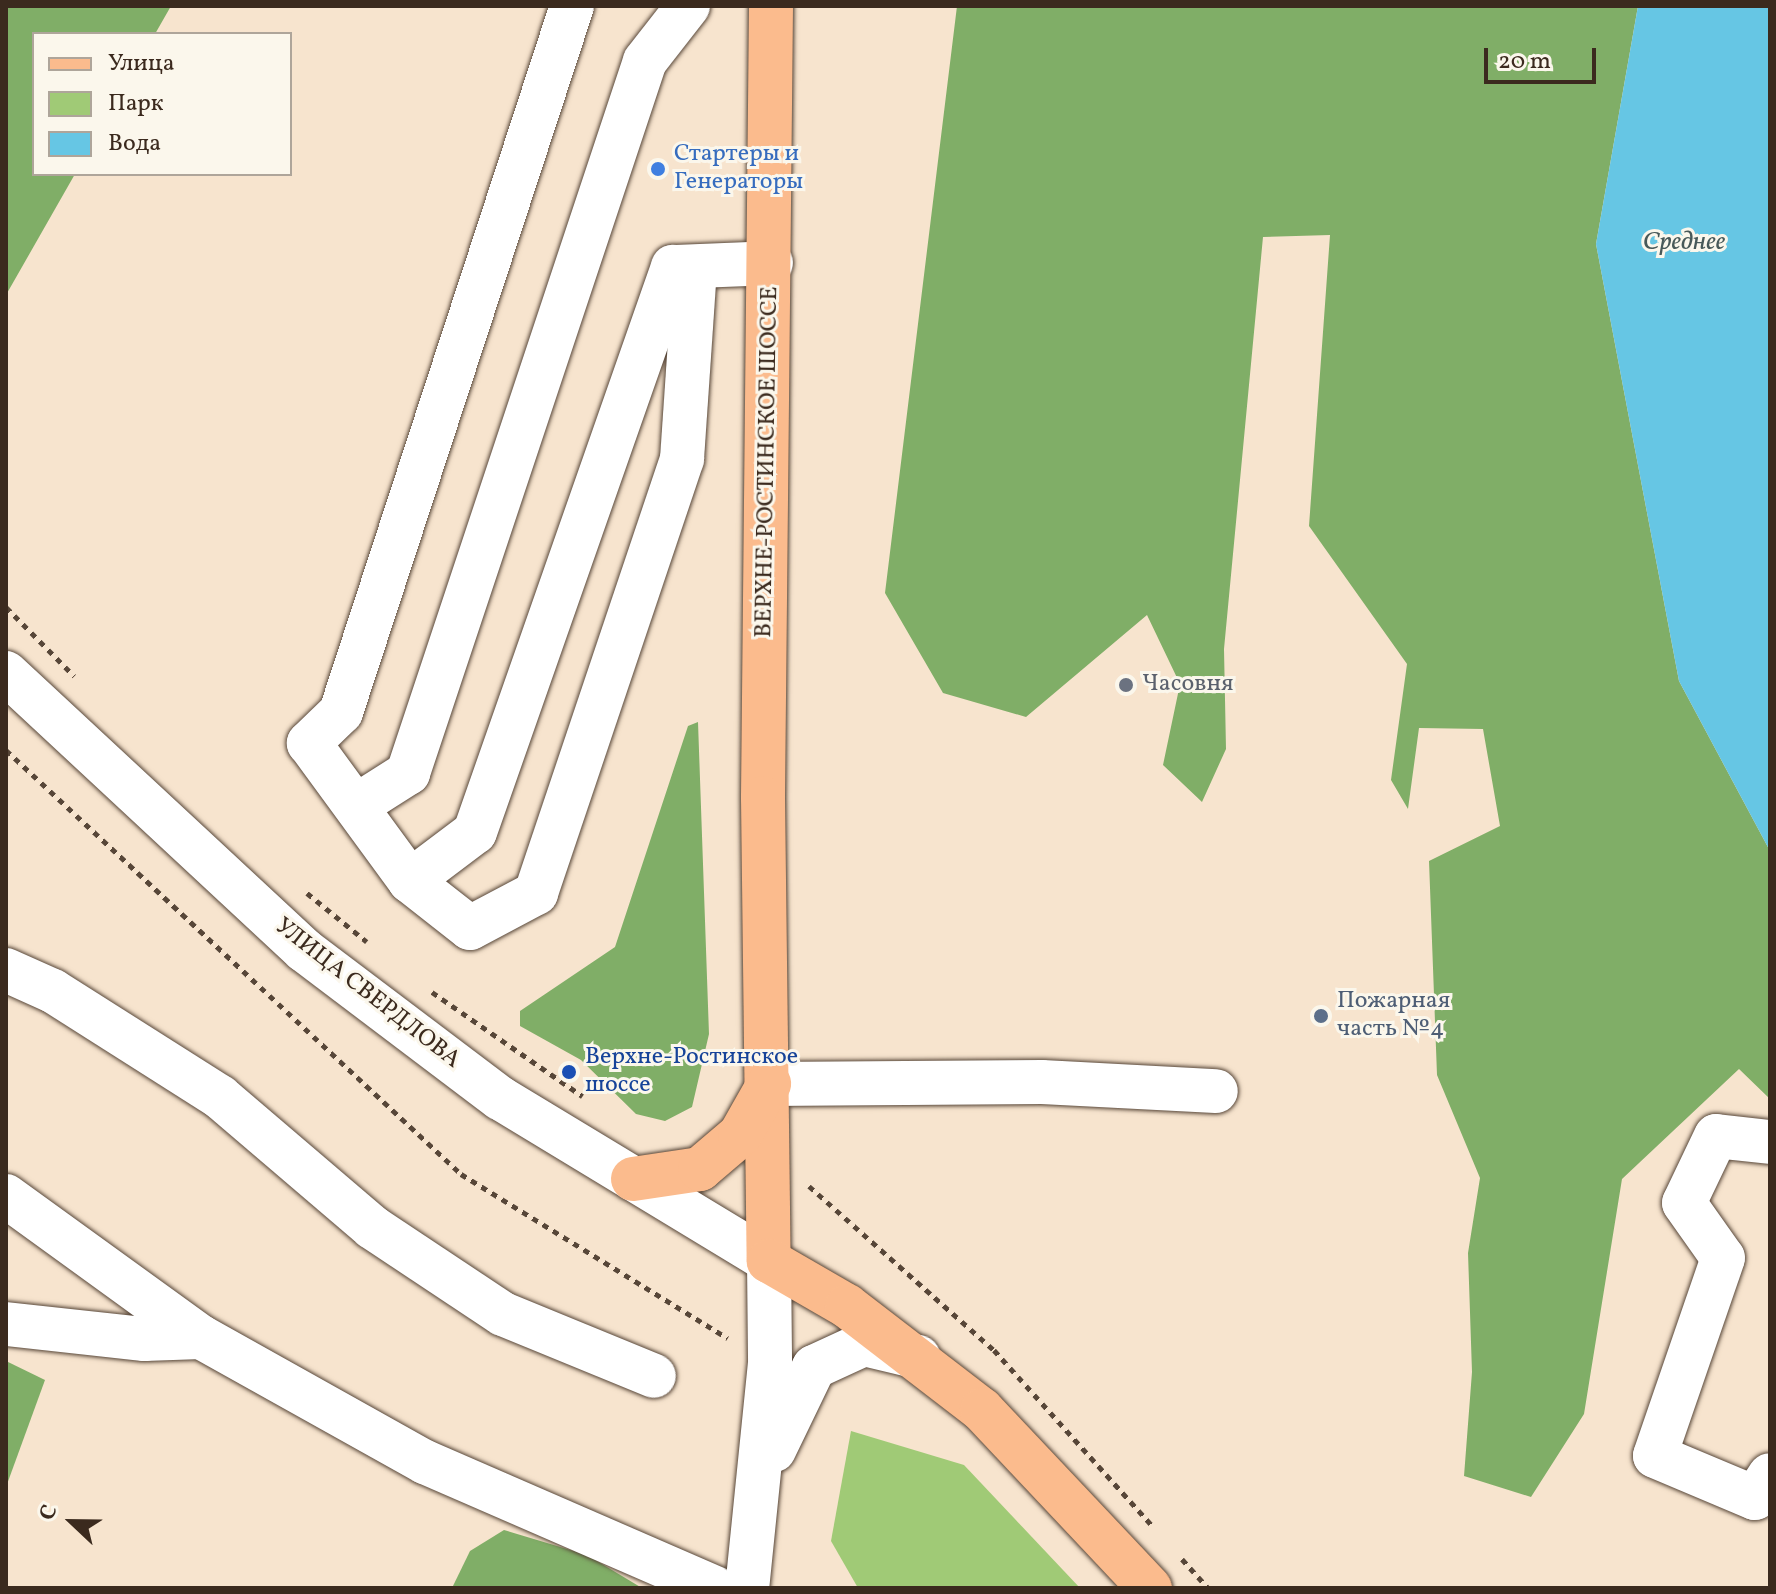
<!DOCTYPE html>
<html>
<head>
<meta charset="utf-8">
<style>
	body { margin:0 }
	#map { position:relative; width:1776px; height:1594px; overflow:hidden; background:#f7e4ce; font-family:Vollkorn,serif }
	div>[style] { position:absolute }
	.green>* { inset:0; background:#a0ca76 }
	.forest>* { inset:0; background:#80ae67 }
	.water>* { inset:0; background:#66c6e4 }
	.path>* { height:5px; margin-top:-2.5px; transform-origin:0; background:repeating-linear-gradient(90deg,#574638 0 6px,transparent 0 12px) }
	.roads { filter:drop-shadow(0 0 2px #574638) drop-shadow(0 0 2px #574638) }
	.minor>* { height:44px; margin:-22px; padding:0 22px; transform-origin:22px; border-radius:22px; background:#fff }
	.major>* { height:44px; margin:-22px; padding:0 22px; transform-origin:22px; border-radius:22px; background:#fbbb8d }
	.dots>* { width:22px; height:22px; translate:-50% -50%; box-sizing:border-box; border:4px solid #fbf7ec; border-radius:50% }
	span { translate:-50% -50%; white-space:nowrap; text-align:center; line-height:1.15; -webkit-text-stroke:6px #fbf7ec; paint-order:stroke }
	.shop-label { font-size:24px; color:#366cbe }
	.left { translate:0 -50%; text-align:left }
	.street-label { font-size:24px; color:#3b2a1e }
	.worship-label { font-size:24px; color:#5b616d }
	.service-label { font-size:24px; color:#4e5e75 }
	.transit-label { font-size:24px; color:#164399 }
	.water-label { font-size:26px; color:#485959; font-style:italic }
	.frame { position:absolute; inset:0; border:8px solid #3b2a1e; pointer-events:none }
	.legend { position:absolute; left:32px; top:32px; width:260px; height:144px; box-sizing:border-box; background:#fbf7ec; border:2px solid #aea59a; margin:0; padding:10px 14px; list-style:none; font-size:24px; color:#3b2a1e }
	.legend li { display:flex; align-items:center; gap:16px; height:40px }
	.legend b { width:40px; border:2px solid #aea59a }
	.north { position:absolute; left:32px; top:1482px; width:80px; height:80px; -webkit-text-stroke:6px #fbf7ec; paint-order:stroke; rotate:292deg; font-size:22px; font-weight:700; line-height:32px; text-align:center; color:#3b2a1e }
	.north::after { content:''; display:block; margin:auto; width:28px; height:36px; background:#3b2a1e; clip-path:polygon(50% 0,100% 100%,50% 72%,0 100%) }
	.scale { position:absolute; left:1484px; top:48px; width:112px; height:36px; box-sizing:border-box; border:4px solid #3b2a1e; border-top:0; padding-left:10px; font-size:24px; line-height:28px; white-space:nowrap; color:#3b2a1e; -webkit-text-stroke:6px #fbf7ec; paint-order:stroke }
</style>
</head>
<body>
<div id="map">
	<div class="green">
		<i style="clip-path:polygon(851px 1431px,964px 1465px,1080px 1588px,858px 1588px,831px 1541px)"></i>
	</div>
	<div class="forest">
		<i style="clip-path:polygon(6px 6px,171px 6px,155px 34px,34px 34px,34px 174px,75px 174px,6px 295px)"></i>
		<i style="clip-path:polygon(957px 6px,1638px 6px,1596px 244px,1679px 681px,1770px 851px,1770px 1099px,1739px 1069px,1622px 1179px,1584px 1414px,1531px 1497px,1464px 1476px,1472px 1372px,1468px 1253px,1480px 1178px,1437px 1075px,1429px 861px,1500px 826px,1483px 729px,1419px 728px,1408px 809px,1391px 780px,1407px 664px,1309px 526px,1330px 235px,1263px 237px,1224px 649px,1226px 749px,1202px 802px,1163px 765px,1180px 684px,1147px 615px,1026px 717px,943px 693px,885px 593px)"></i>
		<i style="clip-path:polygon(698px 722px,709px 1034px,692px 1107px,665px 1121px,636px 1114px,581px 1060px,520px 1026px,520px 1011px,615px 947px,688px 726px)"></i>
		<i style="clip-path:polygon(6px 1361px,45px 1380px,6px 1487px)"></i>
		<i style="clip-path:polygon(504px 1530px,587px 1555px,642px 1588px,452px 1588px,470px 1551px)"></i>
	</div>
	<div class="water">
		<i style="clip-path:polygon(1638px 6px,1770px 6px,1770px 851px,1679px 681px,1596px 244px)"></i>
	</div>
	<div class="path">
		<i style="left:6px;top:607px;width:97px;rotate:45.4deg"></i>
		<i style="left:6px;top:750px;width:622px;rotate:42.98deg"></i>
		<i style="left:461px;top:1174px;width:313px;rotate:31.6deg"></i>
		<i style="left:307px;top:893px;width:77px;rotate:39.2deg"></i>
		<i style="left:432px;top:992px;width:183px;rotate:34.7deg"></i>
		<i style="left:809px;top:1186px;width:247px;rotate:41.6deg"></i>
		<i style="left:994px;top:1350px;width:239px;rotate:48deg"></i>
		<i style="left:1182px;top:1559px;width:39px;rotate:48deg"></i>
	</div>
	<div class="roads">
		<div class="minor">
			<i style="left:572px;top:6px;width:743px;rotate:108.12deg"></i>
			<i style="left:341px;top:712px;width:45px;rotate:135.9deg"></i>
			<i style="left:309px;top:743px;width:171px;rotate:53.8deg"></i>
			<i style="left:410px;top:881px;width:76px;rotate:38.1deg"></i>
			<i style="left:470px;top:928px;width:75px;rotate:-27.9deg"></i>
			<i style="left:536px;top:893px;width:458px;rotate:-71.4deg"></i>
			<i style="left:682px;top:459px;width:192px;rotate:-86.1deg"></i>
			<i style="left:6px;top:673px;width:407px;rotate:42.9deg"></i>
			<i style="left:304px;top:950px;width:246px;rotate:37.1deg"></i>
			<i style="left:500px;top:1098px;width:315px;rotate:31.2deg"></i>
			<i style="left:769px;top:1261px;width:102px;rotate:89.4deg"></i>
			<i style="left:770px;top:1363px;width:226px;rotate:95.8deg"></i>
			<i style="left:356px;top:806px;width:62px;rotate:-32.4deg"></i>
			<i style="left:408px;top:773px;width:750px;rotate:-71.59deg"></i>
			<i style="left:645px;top:61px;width:70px;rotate:-52deg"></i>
			<i style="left:410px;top:881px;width:81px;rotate:-37deg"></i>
			<i style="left:475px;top:832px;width:599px;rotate:-70.69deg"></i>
			<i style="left:673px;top:267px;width:98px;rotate:-2.3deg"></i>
			<i style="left:6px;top:970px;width:51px;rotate:24.1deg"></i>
			<i style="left:53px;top:991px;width:198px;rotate:32.4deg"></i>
			<i style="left:220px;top:1097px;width:200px;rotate:40.5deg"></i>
			<i style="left:372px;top:1227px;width:157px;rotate:33.6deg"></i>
			<i style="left:503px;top:1314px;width:163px;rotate:22.3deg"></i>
			<i style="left:769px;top:1084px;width:273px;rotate:-0.4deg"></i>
			<i style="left:1042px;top:1082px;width:174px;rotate:3deg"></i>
			<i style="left:1770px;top:1142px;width:54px;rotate:-173.7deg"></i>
			<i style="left:1716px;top:1136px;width:74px;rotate:115.5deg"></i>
			<i style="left:1684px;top:1203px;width:67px;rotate:54.7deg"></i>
			<i style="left:1723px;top:1258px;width:209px;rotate:109deg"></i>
			<i style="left:1655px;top:1456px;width:108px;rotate:22.8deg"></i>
			<i style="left:1755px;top:1498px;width:27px;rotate:-57deg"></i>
			<i style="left:6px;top:1196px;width:241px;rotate:35.9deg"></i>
			<i style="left:201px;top:1337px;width:257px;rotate:29.2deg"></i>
			<i style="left:425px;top:1462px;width:316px;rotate:23.5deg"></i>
			<i style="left:6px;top:1324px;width:139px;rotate:6.2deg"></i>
			<i style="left:144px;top:1339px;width:57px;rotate:-2deg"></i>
			<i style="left:774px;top:1450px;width:92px;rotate:-64.3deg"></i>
			<i style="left:814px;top:1367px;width:55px;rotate:-24.7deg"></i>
			<i style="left:864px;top:1344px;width:56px;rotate:13.5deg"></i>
		</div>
		<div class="major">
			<i style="left:771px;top:6px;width:792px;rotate:90.58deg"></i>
			<i style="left:763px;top:798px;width:463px;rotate:89.3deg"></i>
			<i style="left:769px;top:1261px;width:90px;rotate:30deg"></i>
			<i style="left:847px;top:1306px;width:170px;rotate:37.6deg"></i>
			<i style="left:982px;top:1410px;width:245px;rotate:46.7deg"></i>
			<i style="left:633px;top:1179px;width:68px;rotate:-8.5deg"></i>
			<i style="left:700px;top:1169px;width:52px;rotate:-40.4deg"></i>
			<i style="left:740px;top:1135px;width:59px;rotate:-60.4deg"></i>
		</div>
	</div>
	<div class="dots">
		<i style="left:658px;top:169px;background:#3f7fe0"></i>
		<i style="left:1126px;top:685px;background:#6b7280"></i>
		<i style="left:1321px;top:1016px;background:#5c6f8a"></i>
		<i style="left:569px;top:1072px;background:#1a4fb4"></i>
	</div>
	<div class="shop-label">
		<span class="left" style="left:674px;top:169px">Стартеры и<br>Генераторы</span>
	</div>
	<div class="street-label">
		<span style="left:768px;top:462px;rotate:-89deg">ВЕРХНЕ-РОСТИНСКОЕ ШОССЕ</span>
		<span style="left:367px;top:994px;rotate:38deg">УЛИЦА СВЕРДЛОВА</span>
	</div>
	<div class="worship-label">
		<span class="left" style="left:1142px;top:685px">Часовня</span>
	</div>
	<div class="service-label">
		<span class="left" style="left:1337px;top:1016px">Пожарная<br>часть №4</span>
	</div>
	<div class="transit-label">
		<span class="left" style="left:585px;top:1072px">Верхне-Ростинское<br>шоссе</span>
	</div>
	<div class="water-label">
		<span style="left:1684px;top:243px">Среднее</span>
	</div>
	<div class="frame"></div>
	<ul class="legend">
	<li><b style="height:10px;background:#fbbb8d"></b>Улица</li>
	<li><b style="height:22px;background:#a0ca76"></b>Парк</li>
	<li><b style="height:22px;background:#66c6e4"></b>Вода</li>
	</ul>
	<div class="north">С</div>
	<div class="scale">20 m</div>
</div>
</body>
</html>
